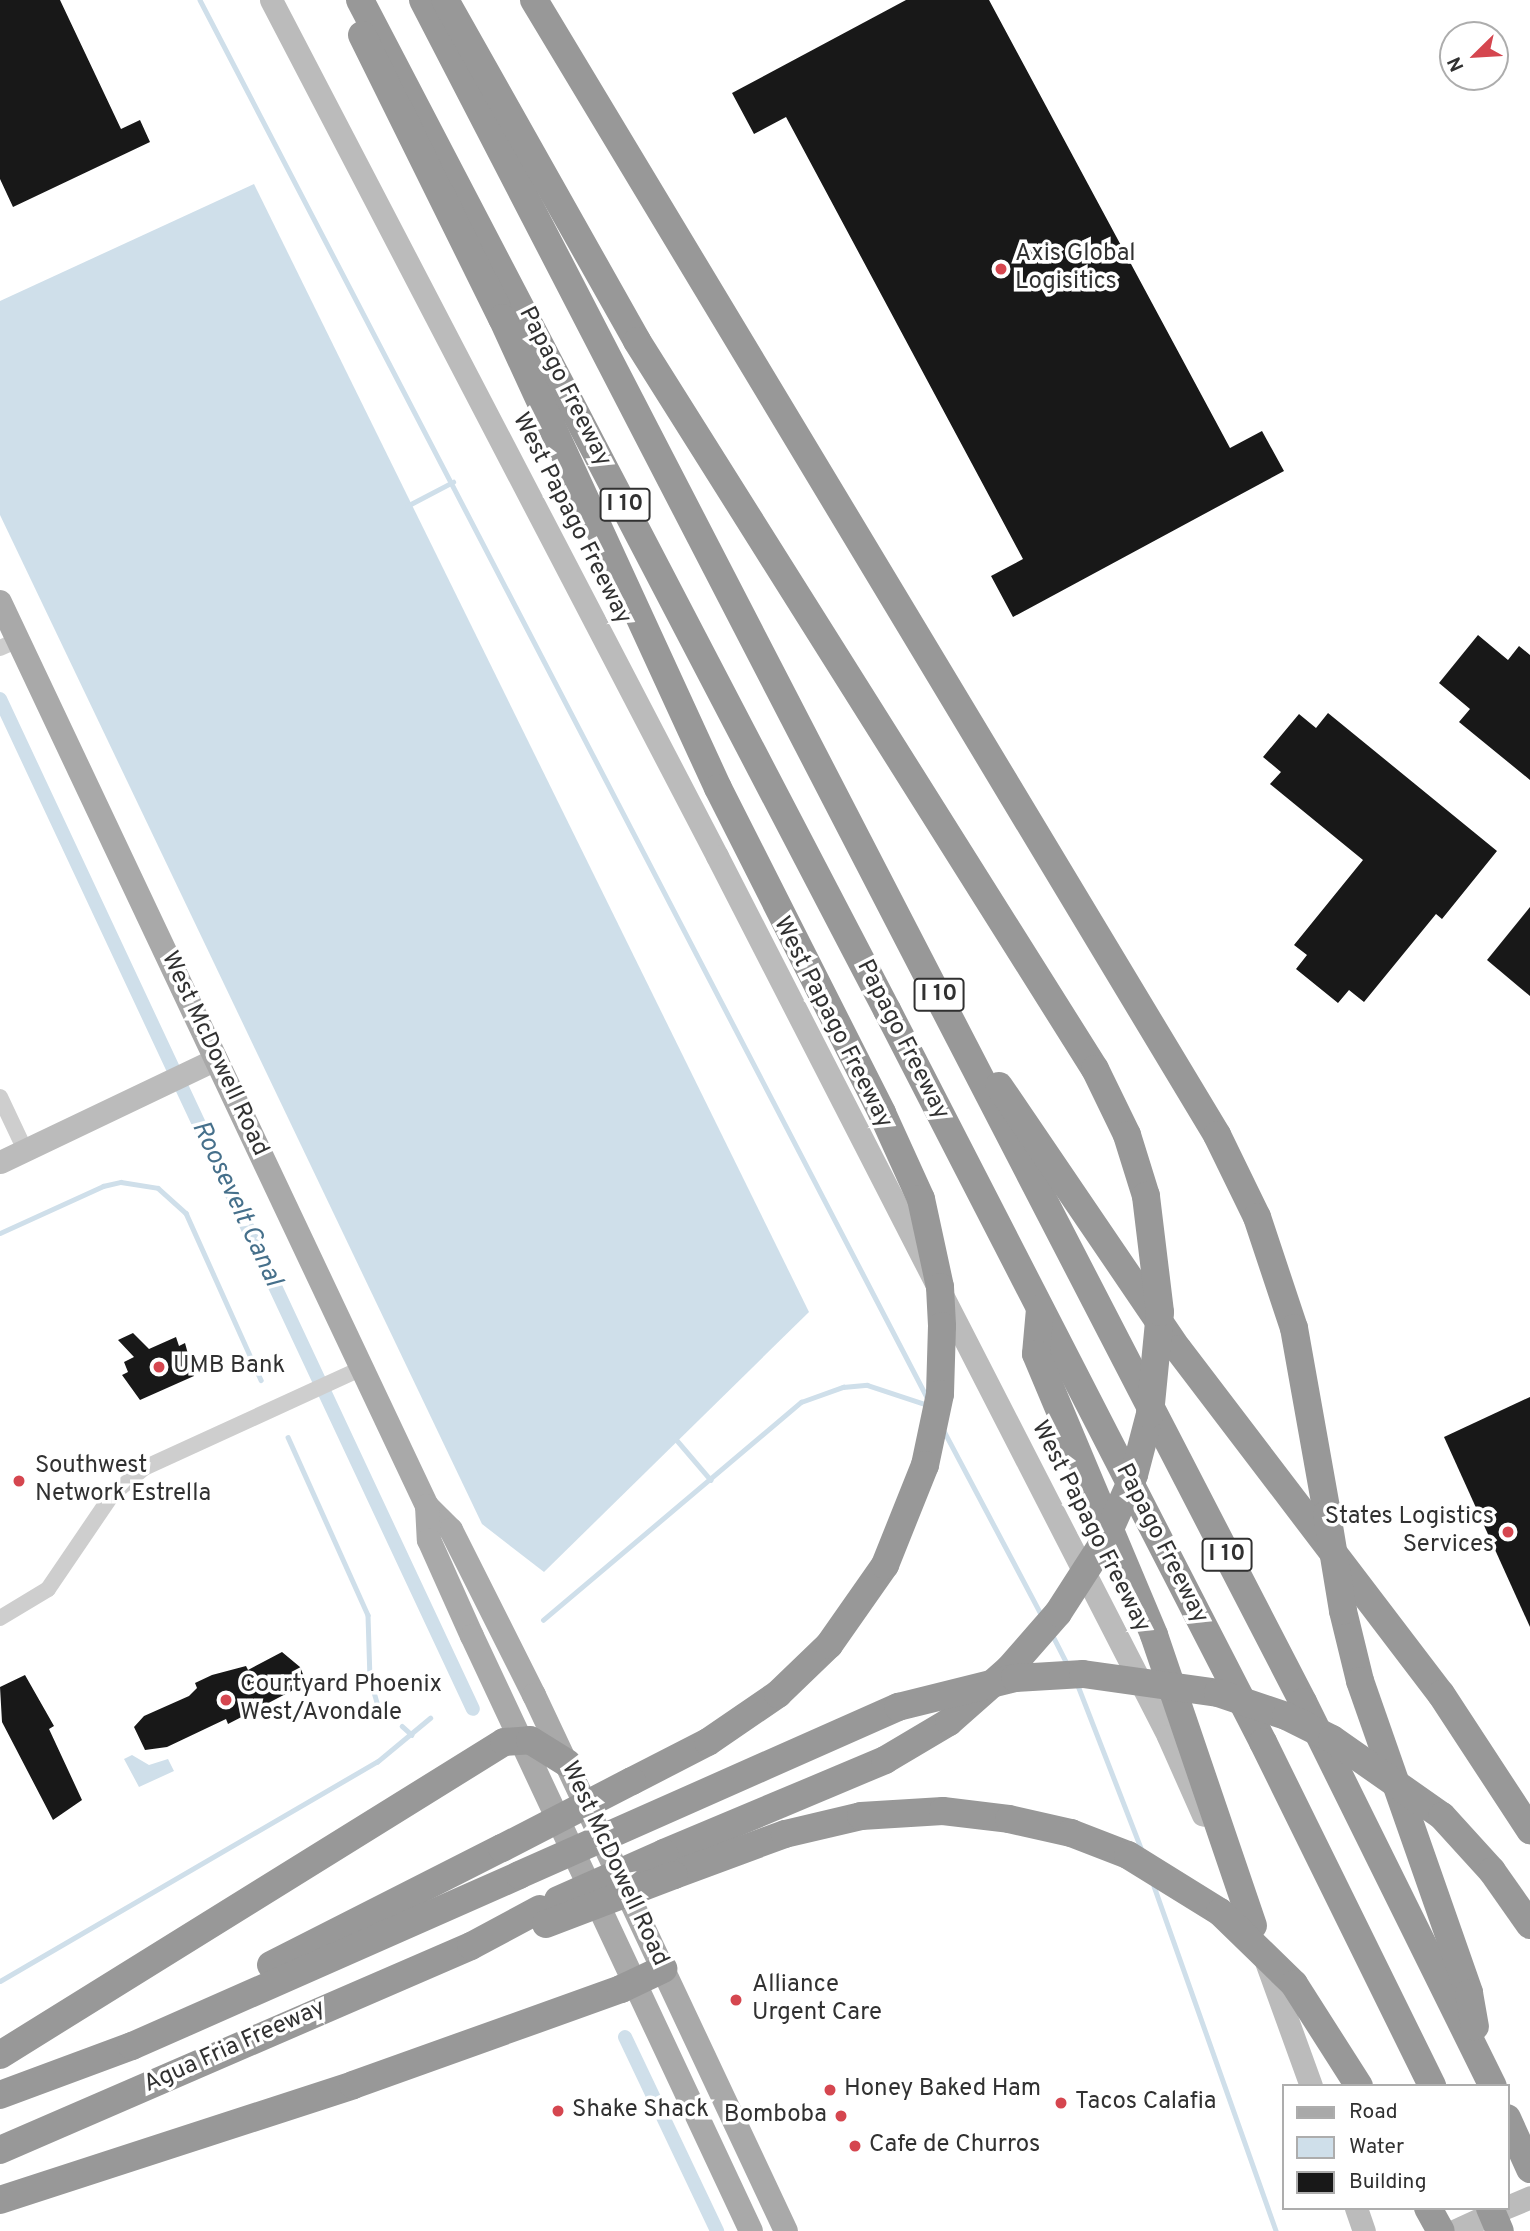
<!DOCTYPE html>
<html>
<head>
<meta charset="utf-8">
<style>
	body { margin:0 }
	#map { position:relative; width:1530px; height:2231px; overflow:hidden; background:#fff; font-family:Overpass,sans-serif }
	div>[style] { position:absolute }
	.water>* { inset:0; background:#cfdfea }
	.stream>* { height:4.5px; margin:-2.25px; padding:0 2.25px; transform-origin:2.25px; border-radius:2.25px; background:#cfdfea }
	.canal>* { height:14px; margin:-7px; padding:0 7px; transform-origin:7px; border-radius:7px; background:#cfdfea }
	.building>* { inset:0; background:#181818 }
	.street>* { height:16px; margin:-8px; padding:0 8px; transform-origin:8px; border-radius:8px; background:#cecece }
	.secondary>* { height:23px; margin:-11.5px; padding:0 11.5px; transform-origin:11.5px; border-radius:11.5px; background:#bbb }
	.primary>* { height:24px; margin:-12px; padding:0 12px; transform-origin:12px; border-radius:12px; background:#a9a9a9 }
	.highway>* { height:28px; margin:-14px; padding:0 14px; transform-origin:14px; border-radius:14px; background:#989898 }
	.highway-bridge>* { height:28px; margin:-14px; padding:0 14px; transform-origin:14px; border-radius:14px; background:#989898 }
	.dots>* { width:19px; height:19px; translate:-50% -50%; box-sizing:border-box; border:4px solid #fff; border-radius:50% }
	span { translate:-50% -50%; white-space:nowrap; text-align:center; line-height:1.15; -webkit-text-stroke:7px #fff; paint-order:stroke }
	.shield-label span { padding:2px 5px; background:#fff; border:2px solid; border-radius:5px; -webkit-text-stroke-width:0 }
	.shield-label { font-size:23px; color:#313131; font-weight:700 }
	.poi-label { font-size:24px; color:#313131 }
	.left { translate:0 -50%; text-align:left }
	.right { translate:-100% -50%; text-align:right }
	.street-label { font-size:24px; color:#313131 }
	.water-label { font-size:26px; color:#46708b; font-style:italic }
	.legend { position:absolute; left:1282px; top:2084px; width:228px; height:126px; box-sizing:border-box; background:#fff; border:2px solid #adadad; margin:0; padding:9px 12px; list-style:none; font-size:21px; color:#313131 }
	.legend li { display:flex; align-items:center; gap:14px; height:35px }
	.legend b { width:35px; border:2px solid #adadad }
	.north { position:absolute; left:1439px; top:21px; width:70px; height:70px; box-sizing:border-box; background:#fff; border:2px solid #adadad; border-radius:50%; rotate:246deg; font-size:19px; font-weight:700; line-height:28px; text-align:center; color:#313131 }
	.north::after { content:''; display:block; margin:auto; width:24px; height:32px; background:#d5464f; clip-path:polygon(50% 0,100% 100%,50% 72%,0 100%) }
</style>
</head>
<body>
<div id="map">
	<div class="water">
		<i style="clip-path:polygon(254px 184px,809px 1312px,544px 1572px,482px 1524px,0 515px,0 301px)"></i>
		<i style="clip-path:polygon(132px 1755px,149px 1765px,168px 1759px,174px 1771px,139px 1787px,124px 1759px)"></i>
	</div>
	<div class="stream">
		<i style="left:200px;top:0;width:1577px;rotate:62.51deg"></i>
		<i style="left:407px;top:506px;width:52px;rotate:-27.6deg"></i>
		<i style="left:0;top:1233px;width:113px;rotate:-24.5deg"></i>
		<i style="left:103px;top:1186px;width:18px;rotate:-13deg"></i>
		<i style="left:121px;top:1182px;width:37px;rotate:9deg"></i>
		<i style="left:158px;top:1188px;width:38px;rotate:42deg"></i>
		<i style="left:186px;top:1213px;width:183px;rotate:65.8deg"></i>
		<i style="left:943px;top:1429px;width:212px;rotate:62.1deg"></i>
		<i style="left:288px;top:1437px;width:195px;rotate:65.8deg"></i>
		<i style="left:368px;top:1615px;width:63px;rotate:88.2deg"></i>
		<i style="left:370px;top:1678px;width:25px;rotate:74deg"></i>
		<i style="left:675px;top:1438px;width:55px;rotate:49.4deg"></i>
		<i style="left:543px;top:1620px;width:338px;rotate:-40.2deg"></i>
		<i style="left:801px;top:1402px;width:45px;rotate:-19.7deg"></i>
		<i style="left:843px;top:1387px;width:24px;rotate:-5deg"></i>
		<i style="left:867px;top:1385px;width:64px;rotate:18.2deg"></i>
		<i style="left:1053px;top:1636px;width:34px;rotate:63deg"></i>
		<i style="left:1077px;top:1683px;width:180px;rotate:68.8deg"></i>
		<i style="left:402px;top:1726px;width:13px;rotate:42deg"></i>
		<i style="left:1154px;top:1886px;width:366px;rotate:70.5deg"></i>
		<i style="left:0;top:1981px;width:436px;rotate:-30.2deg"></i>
		<i style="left:377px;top:1762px;width:69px;rotate:-39.7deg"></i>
	</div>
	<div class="canal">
		<i style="left:0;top:699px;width:1115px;rotate:64.91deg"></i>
		<i style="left:625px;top:2037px;width:215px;rotate:64.6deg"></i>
	</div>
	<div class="building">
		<i style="clip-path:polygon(0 0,60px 0,121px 129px,140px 120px,150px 142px,13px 207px,0 179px)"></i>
		<i style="clip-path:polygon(906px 0,989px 0,1230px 448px,1262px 431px,1284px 471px,1013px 617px,991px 576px,1023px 559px,786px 117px,754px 134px,732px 93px)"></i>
		<i style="clip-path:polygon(1478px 635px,1508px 660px,1519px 646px,1530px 655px,1530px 780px,1459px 722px,1470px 709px,1439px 683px)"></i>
		<i style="clip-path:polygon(1328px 713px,1497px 851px,1442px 919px,1436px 914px,1364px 1002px,1349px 990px,1338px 1003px,1296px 969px,1307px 955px,1294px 945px,1363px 860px,1270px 784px,1281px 772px,1263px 757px,1299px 714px,1316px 728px)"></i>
		<i style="clip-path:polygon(1530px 907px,1530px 996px,1487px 960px)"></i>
		<i style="clip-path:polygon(133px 1333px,149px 1349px,176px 1337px,179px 1346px,185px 1343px,194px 1376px,140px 1400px,122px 1375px,128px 1372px,124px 1362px,134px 1357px,118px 1340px)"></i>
		<i style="clip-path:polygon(1530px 1397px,1530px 1627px,1444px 1437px)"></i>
		<i style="clip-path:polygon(282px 1652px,300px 1667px,305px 1679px,299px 1687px,228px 1724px,226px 1719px,167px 1747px,145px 1750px,134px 1727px,144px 1716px,189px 1696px,197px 1688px,195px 1683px,212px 1675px,246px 1666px,248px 1670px)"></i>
		<i style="clip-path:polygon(25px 1675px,54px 1726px,49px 1729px,82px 1800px,53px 1820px,2px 1722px,0 1687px)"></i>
	</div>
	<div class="street">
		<i style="left:0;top:648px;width:20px;rotate:-24deg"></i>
		<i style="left:0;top:1097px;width:59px;rotate:64.7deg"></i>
		<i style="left:0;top:1618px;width:56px;rotate:-31.1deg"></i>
		<i style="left:48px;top:1589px;width:114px;rotate:-55.8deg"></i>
		<i style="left:112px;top:1495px;width:42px;rotate:-40.2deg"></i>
		<i style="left:144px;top:1468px;width:240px;rotate:-24.6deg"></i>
	</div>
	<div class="secondary">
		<i style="left:271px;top:0;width:965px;rotate:62.48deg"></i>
		<i style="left:717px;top:856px;width:989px;rotate:62.86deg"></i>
		<i style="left:1168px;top:1736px;width:86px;rotate:66.1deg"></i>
		<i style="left:0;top:1162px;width:239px;rotate:-25.5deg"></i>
		<i style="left:1264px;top:1956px;width:138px;rotate:70.1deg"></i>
		<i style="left:1507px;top:2207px;width:25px;rotate:-23deg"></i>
		<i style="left:1356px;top:2208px;width:24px;rotate:71deg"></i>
		<i style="left:1454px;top:2231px;width:55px;rotate:-24.7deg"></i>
	</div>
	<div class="primary">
		<i style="left:0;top:602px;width:1000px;rotate:64.72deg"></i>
		<i style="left:427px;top:1506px;width:34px;rotate:45deg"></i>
		<i style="left:451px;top:1530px;width:185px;rotate:63.3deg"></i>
		<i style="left:534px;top:1695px;width:592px;rotate:64.82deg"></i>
		<i style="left:427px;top:1506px;width:34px;rotate:87deg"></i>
		<i style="left:429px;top:1540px;width:105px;rotate:65.9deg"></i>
		<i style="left:472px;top:1636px;width:657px;rotate:64.88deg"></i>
	</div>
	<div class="highway">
		<i style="left:360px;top:0;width:1139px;rotate:62.45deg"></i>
		<i style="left:887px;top:1010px;width:823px;rotate:62.81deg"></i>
		<i style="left:1263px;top:1742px;width:383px;rotate:63.8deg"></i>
		<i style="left:423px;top:0;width:1916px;rotate:62.66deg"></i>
		<i style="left:1303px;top:1702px;width:428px;rotate:63.7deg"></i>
		<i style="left:445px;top:0;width:391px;rotate:60.6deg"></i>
		<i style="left:637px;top:341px;width:860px;rotate:57.83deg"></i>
		<i style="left:1095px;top:1069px;width:73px;rotate:64.1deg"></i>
		<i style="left:1127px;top:1135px;width:64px;rotate:72.7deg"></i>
		<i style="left:534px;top:0;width:1325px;rotate:58.96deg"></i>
		<i style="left:1217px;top:1135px;width:91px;rotate:64deg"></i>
		<i style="left:1257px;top:1217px;width:117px;rotate:71.6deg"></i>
		<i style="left:1294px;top:1328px;width:189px;rotate:79.9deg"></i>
		<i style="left:362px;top:35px;width:316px;rotate:63.7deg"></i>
		<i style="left:502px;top:318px;width:517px;rotate:65.32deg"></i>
		<i style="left:718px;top:788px;width:364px;rotate:63.2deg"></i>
		<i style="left:999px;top:1086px;width:318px;rotate:55.8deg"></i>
		<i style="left:1178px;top:1349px;width:434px;rotate:52.7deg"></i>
		<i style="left:1441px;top:1694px;width:163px;rotate:56.8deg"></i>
		<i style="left:1040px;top:1309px;width:45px;rotate:95.1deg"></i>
		<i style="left:1036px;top:1354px;width:305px;rotate:67.2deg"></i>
		<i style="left:1154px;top:1635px;width:307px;rotate:71.2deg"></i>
		<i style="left:1343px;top:1611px;width:72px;rotate:76.3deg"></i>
		<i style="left:1360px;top:1681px;width:330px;rotate:70.7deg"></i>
		<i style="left:1469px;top:1993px;width:34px;rotate:80deg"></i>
		<i style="left:632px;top:1781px;width:85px;rotate:-27.2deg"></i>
		<i style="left:708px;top:1742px;width:85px;rotate:-34.4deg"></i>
		<i style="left:778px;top:1694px;width:71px;rotate:-43.9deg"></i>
		<i style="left:829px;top:1645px;width:98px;rotate:-55deg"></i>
		<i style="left:664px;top:1853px;width:240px;rotate:-22.8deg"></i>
		<i style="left:885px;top:1760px;width:74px;rotate:-30.7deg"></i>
		<i style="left:674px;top:1875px;width:118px;rotate:-20.3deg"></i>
		<i style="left:785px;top:1834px;width:78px;rotate:-13.3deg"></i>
		<i style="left:861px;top:1816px;width:82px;rotate:-3.5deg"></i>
		<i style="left:943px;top:1811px;width:66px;rotate:6.9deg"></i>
		<i style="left:271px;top:1965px;width:259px;rotate:-26.9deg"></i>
		<i style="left:0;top:2055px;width:593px;rotate:-31.84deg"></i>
		<i style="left:504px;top:1742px;width:26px;rotate:-4deg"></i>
		<i style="left:530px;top:1740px;width:44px;rotate:31.9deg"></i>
		<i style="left:0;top:2095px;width:141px;rotate:-20.4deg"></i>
		<i style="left:132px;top:2046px;width:423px;rotate:-23.8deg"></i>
		<i style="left:1507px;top:2118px;width:56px;rotate:65.7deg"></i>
		<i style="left:0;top:2150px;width:513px;rotate:-23.42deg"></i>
		<i style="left:471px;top:1946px;width:78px;rotate:-28.2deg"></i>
		<i style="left:0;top:2200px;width:371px;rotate:-18deg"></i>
		<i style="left:353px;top:2085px;width:285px;rotate:-19.7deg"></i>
		<i style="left:621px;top:1989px;width:47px;rotate:-25.5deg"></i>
		<i style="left:1428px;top:2208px;width:26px;rotate:61deg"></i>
	</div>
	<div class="highway-bridge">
		<i style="left:882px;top:1113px;width:94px;rotate:65.6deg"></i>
		<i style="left:921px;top:1199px;width:90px;rotate:77.8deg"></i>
		<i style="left:940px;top:1287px;width:39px;rotate:87deg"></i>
		<i style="left:942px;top:1326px;width:68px;rotate:91.7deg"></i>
		<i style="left:940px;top:1394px;width:73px;rotate:101.9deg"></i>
		<i style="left:925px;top:1465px;width:108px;rotate:111.8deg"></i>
		<i style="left:1327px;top:1514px;width:98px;rotate:80.6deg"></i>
		<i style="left:949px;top:1722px;width:80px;rotate:-41.5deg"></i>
		<i style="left:1009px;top:1669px;width:74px;rotate:-48.8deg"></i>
		<i style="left:1058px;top:1613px;width:87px;rotate:-57.2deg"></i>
		<i style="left:1105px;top:1540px;width:71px;rotate:-66deg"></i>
		<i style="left:1134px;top:1475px;width:63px;rotate:-75.3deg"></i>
		<i style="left:1150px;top:1414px;width:102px;rotate:-84.4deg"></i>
		<i style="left:1160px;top:1312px;width:117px;rotate:-96.9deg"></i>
		<i style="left:1009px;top:1819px;width:64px;rotate:12.7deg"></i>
		<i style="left:1071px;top:1833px;width:61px;rotate:21.1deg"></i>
		<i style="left:1128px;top:1855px;width:108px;rotate:31.8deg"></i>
		<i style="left:1220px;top:1912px;width:103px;rotate:44.2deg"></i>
		<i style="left:1294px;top:1984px;width:121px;rotate:57.5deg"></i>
		<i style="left:502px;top:1848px;width:146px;rotate:-27.3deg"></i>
		<i style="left:519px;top:1875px;width:415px;rotate:-23.9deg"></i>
		<i style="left:898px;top:1707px;width:121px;rotate:-13.9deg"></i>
		<i style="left:1015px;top:1678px;width:68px;rotate:-3.4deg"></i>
		<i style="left:1083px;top:1674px;width:136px;rotate:8deg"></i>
		<i style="left:1218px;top:1693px;width:72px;rotate:18.7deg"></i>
		<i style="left:1286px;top:1716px;width:51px;rotate:26.6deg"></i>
		<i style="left:1332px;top:1739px;width:134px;rotate:35deg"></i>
		<i style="left:1442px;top:1816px;width:74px;rotate:47.7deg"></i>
		<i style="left:1492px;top:1871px;width:66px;rotate:54.9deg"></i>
		<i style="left:558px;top:1900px;width:116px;rotate:-23.9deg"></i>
		<i style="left:546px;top:1924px;width:137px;rotate:-20.9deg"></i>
		<i style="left:1490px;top:2208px;width:25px;rotate:67deg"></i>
	</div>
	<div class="dots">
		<i style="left:1001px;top:269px;background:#d5464f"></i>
		<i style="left:159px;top:1367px;background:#d5464f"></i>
		<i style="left:19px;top:1481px;background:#d5464f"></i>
		<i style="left:1508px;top:1532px;background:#d5464f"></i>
		<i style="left:226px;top:1700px;background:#d5464f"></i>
		<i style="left:736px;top:2000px;background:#d5464f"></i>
		<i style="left:830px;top:2090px;background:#d5464f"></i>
		<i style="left:1061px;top:2103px;background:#d5464f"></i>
		<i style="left:558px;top:2111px;background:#d5464f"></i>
		<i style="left:841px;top:2116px;background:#d5464f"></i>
		<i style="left:855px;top:2146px;background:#d5464f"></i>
	</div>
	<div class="shield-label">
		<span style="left:625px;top:505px">I 10</span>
		<span style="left:939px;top:995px">I 10</span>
		<span style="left:1227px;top:1555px">I 10</span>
	</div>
	<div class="poi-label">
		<span class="left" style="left:1015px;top:269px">Axis Global<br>Logisitics</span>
		<span class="left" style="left:173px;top:1367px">UMB Bank</span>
		<span class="left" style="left:35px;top:1481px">Southwest<br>Network Estrella</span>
		<span class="right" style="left:1494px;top:1532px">States Logistics<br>Services</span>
		<span class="left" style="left:240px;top:1700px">Courtyard Phoenix<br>West/Avondale</span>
		<span class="left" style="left:752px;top:2000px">Alliance<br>Urgent Care</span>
		<span class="left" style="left:844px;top:2090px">Honey Baked Ham</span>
		<span class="left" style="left:1075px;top:2103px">Tacos Calafia</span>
		<span class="left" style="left:572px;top:2111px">Shake Shack</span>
		<span class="right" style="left:827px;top:2116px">Bomboba</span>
		<span class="left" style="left:869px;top:2146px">Cafe de Churros</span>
	</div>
	<div class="street-label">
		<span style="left:564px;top:387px;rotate:63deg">Papago Freeway</span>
		<span style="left:571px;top:519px;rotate:63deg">West Papago Freeway</span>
		<span style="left:832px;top:1023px;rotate:63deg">West Papago Freeway</span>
		<span style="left:902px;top:1040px;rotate:63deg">Papago Freeway</span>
		<span style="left:214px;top:1054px;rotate:65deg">West McDowell Road</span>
		<span style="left:1090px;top:1527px;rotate:63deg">West Papago Freeway</span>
		<span style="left:1161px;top:1544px;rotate:63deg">Papago Freeway</span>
		<span style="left:614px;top:1864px;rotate:65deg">West McDowell Road</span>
		<span style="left:235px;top:2047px;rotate:-24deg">Agua Fria Freeway</span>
	</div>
	<div class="water-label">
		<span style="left:236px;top:1204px;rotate:65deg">Roosevelt Canal</span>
	</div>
	<ul class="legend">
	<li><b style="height:9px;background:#a9a9a9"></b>Road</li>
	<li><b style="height:19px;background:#cfdfea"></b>Water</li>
	<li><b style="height:19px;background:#181818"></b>Building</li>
	</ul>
	<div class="north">N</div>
</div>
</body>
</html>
